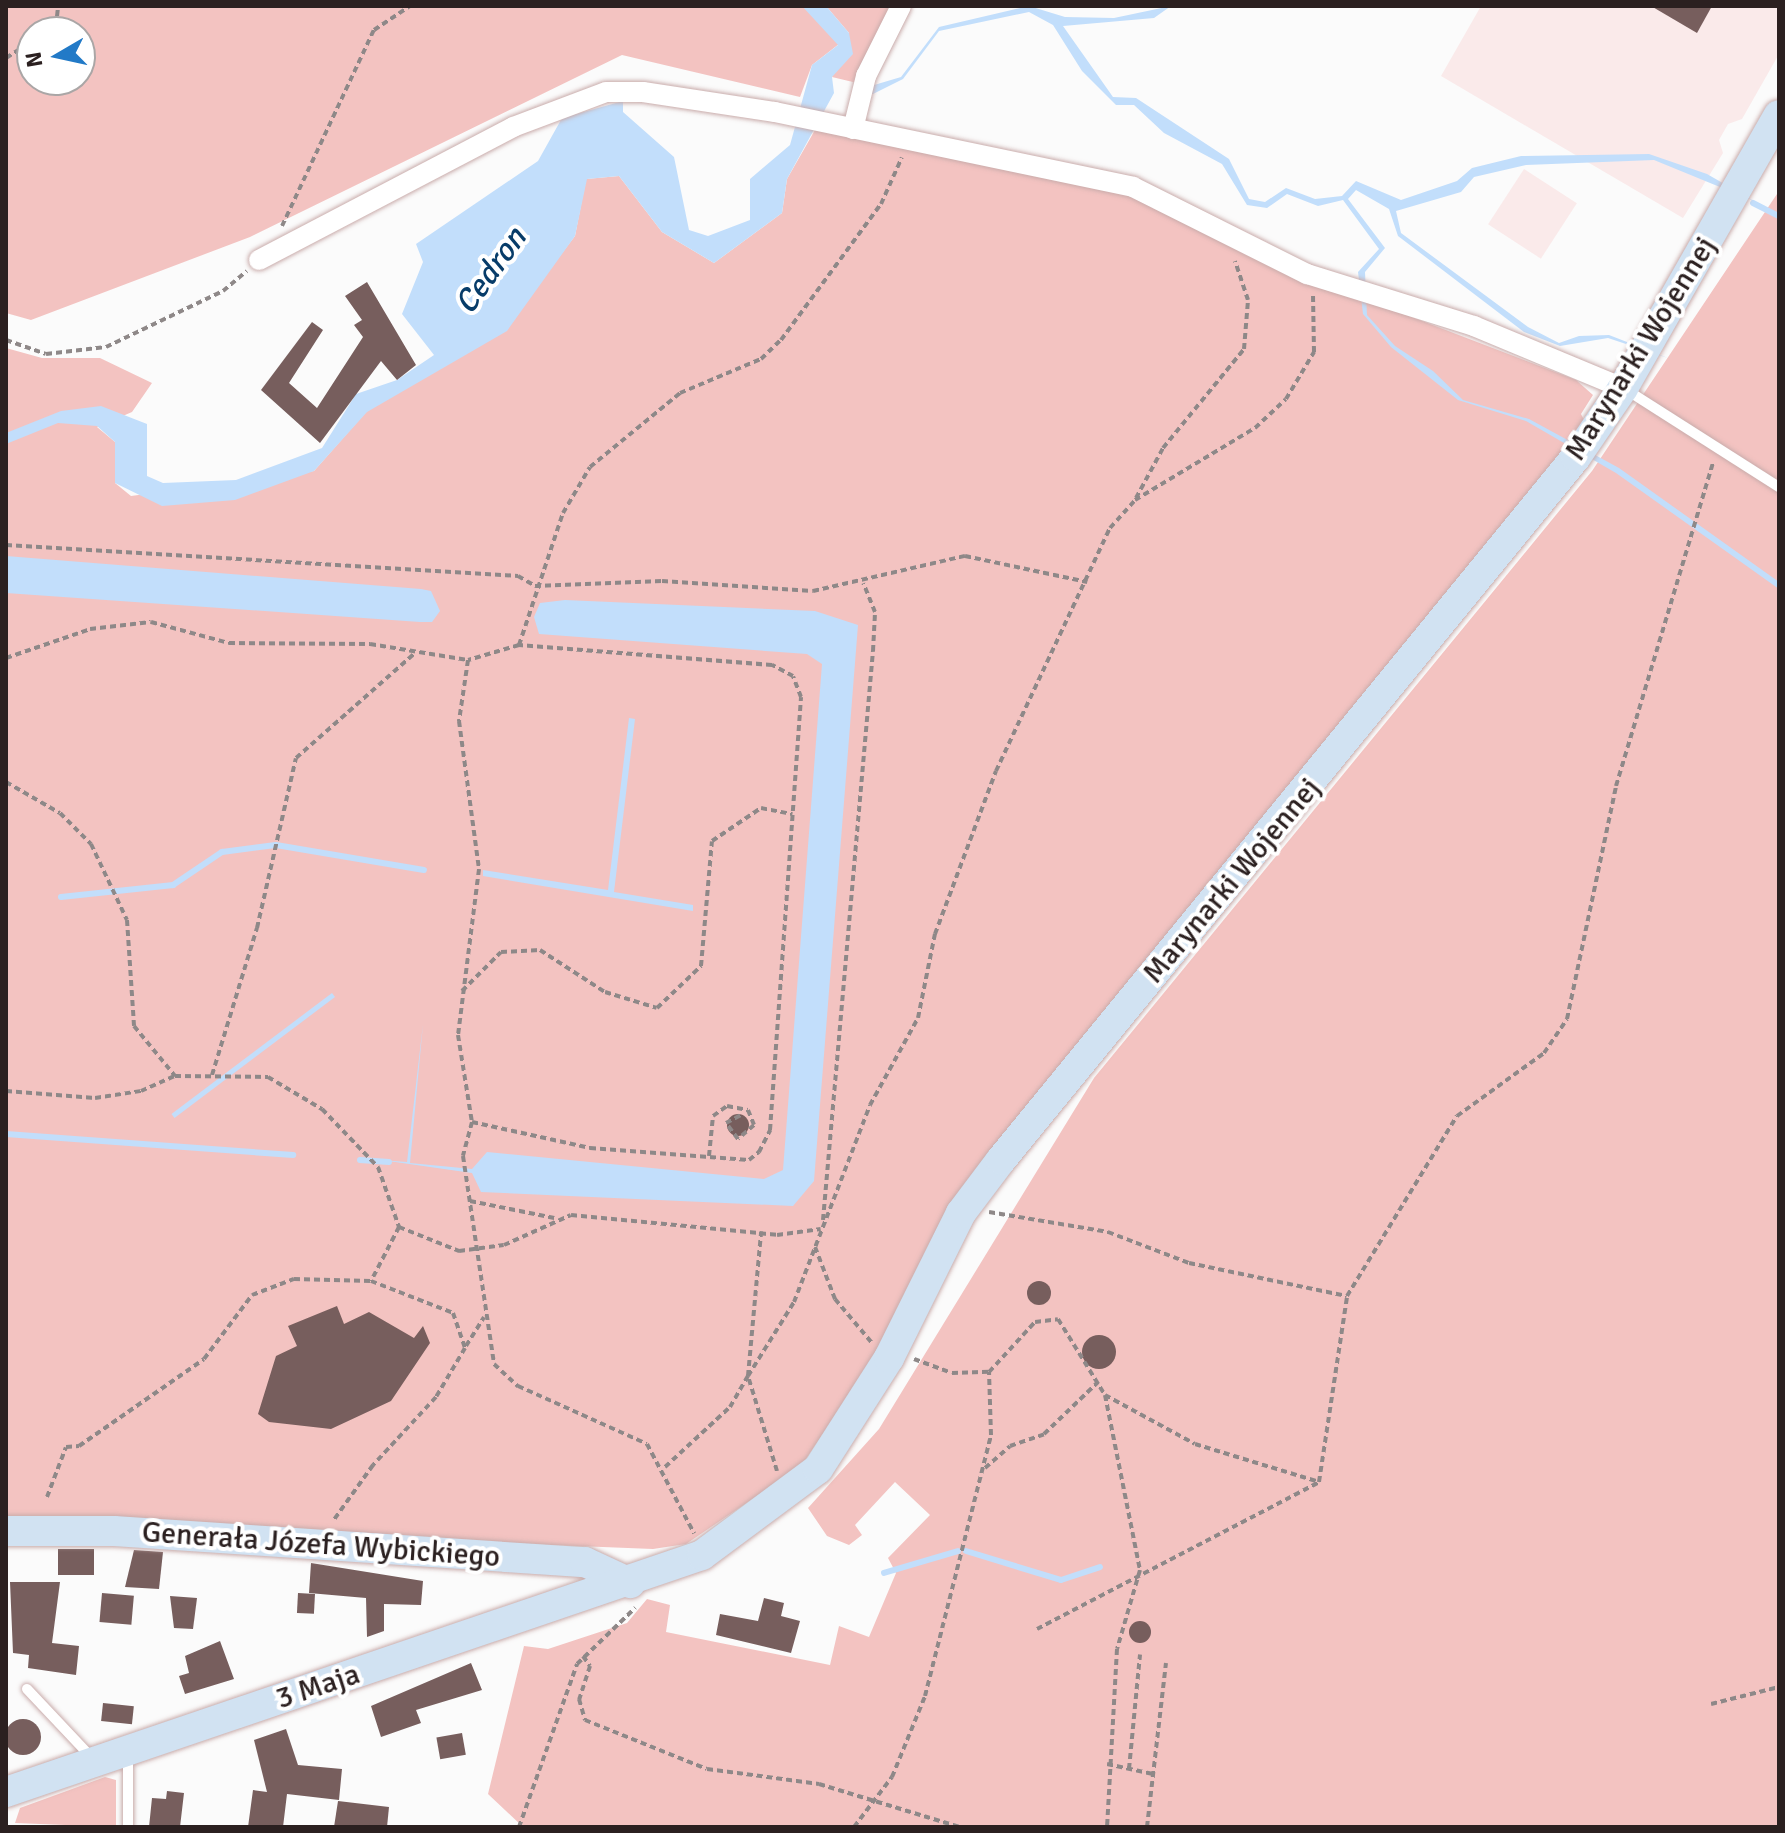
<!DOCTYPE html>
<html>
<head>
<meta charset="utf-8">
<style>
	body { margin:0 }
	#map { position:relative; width:1785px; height:1833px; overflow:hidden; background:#fbfbfb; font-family:Signika,sans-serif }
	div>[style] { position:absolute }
	.built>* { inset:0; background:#faeaea; transform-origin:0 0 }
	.green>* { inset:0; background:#f3c3c1 }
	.water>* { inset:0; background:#c2defb; transform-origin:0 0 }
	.stream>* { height:6px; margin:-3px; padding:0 3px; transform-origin:3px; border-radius:3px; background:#c2defb }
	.building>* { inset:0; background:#775e5d; transform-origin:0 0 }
	.round { border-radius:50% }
	.path>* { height:4px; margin-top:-2px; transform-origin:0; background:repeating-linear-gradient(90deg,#8e8888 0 6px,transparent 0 10px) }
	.roads { filter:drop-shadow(0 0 2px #c9acab) drop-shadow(0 0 2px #c9acab) }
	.lane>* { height:10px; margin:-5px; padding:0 5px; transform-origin:5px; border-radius:5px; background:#fff }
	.street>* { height:20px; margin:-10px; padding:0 10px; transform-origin:10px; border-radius:10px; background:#fff }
	.secondary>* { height:30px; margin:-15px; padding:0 15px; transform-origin:15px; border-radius:15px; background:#d1e2f2 }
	span { translate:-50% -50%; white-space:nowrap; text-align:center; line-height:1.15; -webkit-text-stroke:8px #fff; paint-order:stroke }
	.street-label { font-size:30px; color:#2b2020 }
	.water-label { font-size:32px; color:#073c69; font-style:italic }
	.frame { position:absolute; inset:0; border:8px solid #2b2020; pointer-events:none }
	.north { position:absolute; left:16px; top:16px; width:80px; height:80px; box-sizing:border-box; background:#fff; border:2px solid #aaa6a6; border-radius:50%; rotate:261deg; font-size:22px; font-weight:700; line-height:32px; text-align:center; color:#2b2020 }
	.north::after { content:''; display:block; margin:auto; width:28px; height:36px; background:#227ac7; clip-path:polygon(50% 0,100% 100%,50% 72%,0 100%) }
</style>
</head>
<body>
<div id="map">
	<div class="built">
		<i style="clip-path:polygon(1481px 6px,1779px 6px,1779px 54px,1742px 119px,1728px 124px,1719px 140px,1723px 153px,1683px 218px,1441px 76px)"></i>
		<i style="left:1524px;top:169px;width:63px;height:66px;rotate:33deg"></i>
	</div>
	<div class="green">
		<i style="clip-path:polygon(evenodd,6px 6px,803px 6px,839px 44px,812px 65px,800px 97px,622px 55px,250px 237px,31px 320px,6px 313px,6px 6px,32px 32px,80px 32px,80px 80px,32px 80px,32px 32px)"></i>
		<i style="clip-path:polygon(826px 6px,892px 6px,857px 83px,832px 77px,849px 33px)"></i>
		<i style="clip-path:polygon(815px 130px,1133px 194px,1310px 278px,1576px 380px,1593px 395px,1581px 414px,1585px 422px,973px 1174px,878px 1353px,801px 1466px,686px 1544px,653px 1549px,6px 1523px,6px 348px,42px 358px,100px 358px,152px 383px,132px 412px,97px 427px,115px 442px,115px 483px,131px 496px,314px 471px,366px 412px,543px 278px,575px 236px,586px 179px,619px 176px,662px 232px,714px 263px,782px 213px,787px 179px)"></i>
		<i style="clip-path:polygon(1779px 191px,1779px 1827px,523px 1827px,488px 1794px,524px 1646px,548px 1649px,627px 1623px,647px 1599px,670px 1605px,666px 1632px,830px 1665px,839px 1626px,869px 1637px,896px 1573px,888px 1558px,930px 1515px,895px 1482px,855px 1525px,862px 1535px,849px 1545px,827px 1536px,808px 1508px,879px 1429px,1094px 1078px,1592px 471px)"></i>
		<i style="clip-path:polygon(105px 1777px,116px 1780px,116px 1827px,15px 1823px,20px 1808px)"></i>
	</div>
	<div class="water">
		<i style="clip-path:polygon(802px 6px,826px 6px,849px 33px,853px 54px,832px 77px,834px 93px,787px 179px,782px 213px,714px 263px,662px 232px,619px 176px,587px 179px,575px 236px,507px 331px,367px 412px,314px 471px,235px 500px,162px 506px,115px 483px,115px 442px,97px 426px,58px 423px,6px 444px,6px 433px,61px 411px,101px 406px,147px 424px,147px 476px,163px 483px,236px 480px,322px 448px,356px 394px,397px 380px,434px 355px,402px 314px,423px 262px,416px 244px,538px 161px,562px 118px,623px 101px,623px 112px,674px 157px,689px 230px,708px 236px,750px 220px,750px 179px,790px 145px,812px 65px,838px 45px)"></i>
		<i style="clip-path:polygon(1029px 6px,1065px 17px,1114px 18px,1171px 6px,1154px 18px,1063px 26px,1113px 97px,1136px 98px,1229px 159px,1249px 199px,1265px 202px,1286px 188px,1315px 199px,1342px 196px,1356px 181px,1401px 200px,1457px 181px,1472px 168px,1521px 156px,1649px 154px,1707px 174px,1754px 201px,1654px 160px,1526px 165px,1474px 177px,1461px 192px,1396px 211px,1401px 233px,1528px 327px,1559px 343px,1579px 336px,1609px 335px,1668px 358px,1608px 338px,1560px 346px,1524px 332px,1398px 236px,1389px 209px,1356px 190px,1348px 199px,1385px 248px,1365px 272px,1367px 315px,1395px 346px,1433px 371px,1463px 400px,1529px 419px,1619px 468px,1779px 582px,1779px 589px,1616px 473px,1526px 421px,1458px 400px,1391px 347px,1363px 314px,1358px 272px,1379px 249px,1343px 200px,1318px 206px,1287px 194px,1267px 208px,1247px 205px,1222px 164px,1164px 133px,1134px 105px,1116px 105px,1082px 71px,1053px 25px,1029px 12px,939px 31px,903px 79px,873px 94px,854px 91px,901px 77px,939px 27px)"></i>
		<i style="clip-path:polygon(6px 556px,421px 589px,431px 591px,440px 611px,432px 622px,420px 622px,6px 593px)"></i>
		<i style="clip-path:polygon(565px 600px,815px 611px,858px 625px,814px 1181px,793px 1206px,481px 1192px,472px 1173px,381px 1160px,407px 1162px,423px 1024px,410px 1163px,472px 1169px,487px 1152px,764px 1179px,783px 1170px,822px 664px,807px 654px,539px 634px,534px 617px,540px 603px)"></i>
		<i style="clip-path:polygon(629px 718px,635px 719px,614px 892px,693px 905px,693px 911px,483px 876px,483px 870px,608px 890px)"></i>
		<i style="left:332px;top:993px;width:5px;height:201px;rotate:53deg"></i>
	</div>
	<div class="stream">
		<i style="left:1753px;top:203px;width:29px;rotate:27deg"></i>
		<i style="left:61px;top:897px;width:113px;rotate:-6.1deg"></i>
		<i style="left:173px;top:885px;width:59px;rotate:-34deg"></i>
		<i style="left:222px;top:852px;width:54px;rotate:-7.4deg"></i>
		<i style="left:276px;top:845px;width:150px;rotate:9.6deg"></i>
		<i style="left:6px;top:1134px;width:288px;rotate:4.2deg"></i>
		<i style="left:360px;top:1160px;width:29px;rotate:4deg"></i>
		<i style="left:966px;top:1551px;width:99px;rotate:17deg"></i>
		<i style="left:1061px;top:1580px;width:41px;rotate:-18.4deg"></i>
		<i style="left:884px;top:1573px;width:77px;rotate:-16.6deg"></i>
	</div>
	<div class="building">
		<i style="clip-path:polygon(1651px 6px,1712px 6px,1697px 33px)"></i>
		<i style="clip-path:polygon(367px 282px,416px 365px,397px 380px,381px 361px,320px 443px,261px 390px,312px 322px,323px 330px,289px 383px,317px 408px,363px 337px,354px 325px,362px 320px,345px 296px)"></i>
		<i class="round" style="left:727px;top:1114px;width:22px;height:22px"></i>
		<i class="round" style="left:1027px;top:1281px;width:24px;height:24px"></i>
		<i style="clip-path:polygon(337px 1306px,344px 1324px,369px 1312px,414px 1338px,423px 1326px,430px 1343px,391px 1401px,331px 1429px,269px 1422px,258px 1414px,276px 1356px,297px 1346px,288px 1326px)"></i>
		<i class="round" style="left:1082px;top:1335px;width:34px;height:34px"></i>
		<i style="left:58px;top:1549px;width:36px;height:26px"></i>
		<i style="clip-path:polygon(134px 1550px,163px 1552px,159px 1589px,125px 1587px)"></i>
		<i style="clip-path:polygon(311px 1563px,423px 1581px,421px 1605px,384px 1604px,384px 1631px,367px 1637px,366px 1598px,309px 1593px)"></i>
		<i style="clip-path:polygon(10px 1582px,60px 1582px,52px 1643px,79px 1646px,76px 1675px,28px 1668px,29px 1655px,13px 1653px)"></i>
		<i style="left:102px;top:1593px;width:32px;height:29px;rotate:5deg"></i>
		<i style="left:298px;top:1593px;width:17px;height:20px;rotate:3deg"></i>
		<i style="clip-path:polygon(170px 1596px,197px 1598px,193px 1629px,174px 1628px)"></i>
		<i style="clip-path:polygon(764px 1598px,784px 1603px,781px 1616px,800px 1621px,791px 1653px,716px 1635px,720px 1614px,758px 1621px)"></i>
		<i class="round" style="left:1129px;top:1621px;width:22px;height:22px"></i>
		<i style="clip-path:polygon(220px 1641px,234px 1679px,185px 1694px,179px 1676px,189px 1673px,185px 1656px)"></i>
		<i style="clip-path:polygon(471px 1663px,482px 1690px,416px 1710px,421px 1723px,381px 1737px,371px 1706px)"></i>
		<i style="left:103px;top:1703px;width:31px;height:18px;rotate:6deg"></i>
		<i class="round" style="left:5px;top:1719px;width:36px;height:36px"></i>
		<i style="clip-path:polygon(286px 1729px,298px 1765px,342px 1769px,339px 1800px,287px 1794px,283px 1827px,248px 1827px,253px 1790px,267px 1792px,254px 1740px)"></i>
		<i style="left:462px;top:1733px;width:22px;height:26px;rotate:80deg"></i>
		<i style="clip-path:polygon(167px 1791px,184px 1793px,180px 1827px,149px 1827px,152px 1798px,166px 1799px)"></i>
		<i style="clip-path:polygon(338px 1801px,389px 1807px,387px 1827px,334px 1827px)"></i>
	</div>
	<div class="path">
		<i style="left:47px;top:32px;width:11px;rotate:-34deg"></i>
		<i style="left:56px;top:26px;width:20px;rotate:-84deg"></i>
		<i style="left:6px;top:58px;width:31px;rotate:-33deg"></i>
		<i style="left:282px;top:226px;width:217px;rotate:-64.9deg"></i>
		<i style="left:374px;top:30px;width:43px;rotate:-33.7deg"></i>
		<i style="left:6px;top:340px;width:42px;rotate:19.3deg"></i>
		<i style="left:46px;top:354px;width:60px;rotate:-6.7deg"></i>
		<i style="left:106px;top:347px;width:130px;rotate:-25.6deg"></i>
		<i style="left:223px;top:291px;width:31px;rotate:-40deg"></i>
		<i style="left:1136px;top:498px;width:57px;rotate:-61.6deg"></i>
		<i style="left:1163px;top:448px;width:128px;rotate:-50.7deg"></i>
		<i style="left:1244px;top:349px;width:49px;rotate:-85.3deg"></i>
		<i style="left:1248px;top:300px;width:41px;rotate:-108.4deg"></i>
		<i style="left:6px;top:545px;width:513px;rotate:3.46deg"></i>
		<i style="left:518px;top:576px;width:20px;rotate:30deg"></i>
		<i style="left:535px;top:586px;width:127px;rotate:-2.3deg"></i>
		<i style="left:662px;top:581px;width:151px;rotate:3.8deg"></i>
		<i style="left:813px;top:591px;width:156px;rotate:-13deg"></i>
		<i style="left:965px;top:556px;width:125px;rotate:12deg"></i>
		<i style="left:519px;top:645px;width:139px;rotate:-71.6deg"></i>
		<i style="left:563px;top:513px;width:53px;rotate:-59.6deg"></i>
		<i style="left:590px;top:467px;width:117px;rotate:-39.4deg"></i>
		<i style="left:680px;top:393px;width:88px;rotate:-22.8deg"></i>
		<i style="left:761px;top:359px;width:28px;rotate:-44deg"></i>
		<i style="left:781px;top:340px;width:169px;rotate:-53.7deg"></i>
		<i style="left:881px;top:204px;width:51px;rotate:-65.9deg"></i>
		<i style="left:6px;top:658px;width:89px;rotate:-19deg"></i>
		<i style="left:90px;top:629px;width:61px;rotate:-6.5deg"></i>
		<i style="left:151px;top:622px;width:81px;rotate:15.1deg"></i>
		<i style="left:229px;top:643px;width:141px;rotate:0.4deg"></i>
		<i style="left:370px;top:644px;width:99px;rotate:9.3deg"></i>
		<i style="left:6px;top:782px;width:62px;rotate:29.9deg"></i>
		<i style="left:60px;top:813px;width:44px;rotate:45deg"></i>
		<i style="left:91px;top:844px;width:84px;rotate:64.7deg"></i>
		<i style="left:127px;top:920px;width:106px;rotate:86.2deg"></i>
		<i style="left:134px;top:1026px;width:65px;rotate:50.6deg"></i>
		<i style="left:462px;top:991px;width:55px;rotate:-45deg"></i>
		<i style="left:501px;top:952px;width:39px;rotate:-3deg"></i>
		<i style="left:540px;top:950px;width:77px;rotate:32.9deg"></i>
		<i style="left:605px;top:992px;width:54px;rotate:17.1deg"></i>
		<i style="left:657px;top:1008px;width:61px;rotate:-43.7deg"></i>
		<i style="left:701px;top:966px;width:125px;rotate:-85deg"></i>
		<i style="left:712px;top:841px;width:59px;rotate:-34deg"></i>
		<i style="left:761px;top:808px;width:32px;rotate:11deg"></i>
		<i style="left:212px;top:1075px;width:154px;rotate:-73deg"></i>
		<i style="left:257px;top:928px;width:174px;rotate:-77.1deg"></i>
		<i style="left:296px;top:758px;width:159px;rotate:-41.4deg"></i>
		<i style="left:6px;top:1091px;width:89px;rotate:4.5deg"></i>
		<i style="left:95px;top:1098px;width:47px;rotate:-8.7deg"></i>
		<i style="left:141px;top:1091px;width:37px;rotate:-24deg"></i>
		<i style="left:175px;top:1076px;width:93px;rotate:0.6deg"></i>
		<i style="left:268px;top:1077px;width:63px;rotate:30.7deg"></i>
		<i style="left:322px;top:1109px;width:81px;rotate:46deg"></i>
		<i style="left:378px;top:1167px;width:64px;rotate:70.7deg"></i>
		<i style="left:399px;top:1227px;width:61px;rotate:117.4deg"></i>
		<i style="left:371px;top:1281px;width:88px;rotate:21.3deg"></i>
		<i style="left:453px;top:1313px;width:37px;rotate:71deg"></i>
		<i style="left:465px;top:1348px;width:57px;rotate:120.6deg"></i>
		<i style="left:436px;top:1397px;width:93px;rotate:132.8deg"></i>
		<i style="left:373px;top:1465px;width:69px;rotate:125.5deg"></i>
		<i style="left:472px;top:1122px;width:121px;rotate:12.4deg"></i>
		<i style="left:590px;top:1148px;width:159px;rotate:4.3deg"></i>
		<i style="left:749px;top:1160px;width:13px;rotate:-39deg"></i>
		<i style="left:759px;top:1152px;width:25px;rotate:-63deg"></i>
		<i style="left:770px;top:1130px;width:434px;rotate:-85.9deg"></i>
		<i style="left:801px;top:697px;width:22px;rotate:-111deg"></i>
		<i style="left:793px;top:676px;width:24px;rotate:-152deg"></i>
		<i style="left:772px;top:665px;width:254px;rotate:-175.5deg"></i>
		<i style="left:519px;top:645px;width:53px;rotate:163.6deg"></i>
		<i style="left:468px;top:660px;width:62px;rotate:98.4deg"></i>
		<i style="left:459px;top:721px;width:149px;rotate:82.3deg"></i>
		<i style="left:479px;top:869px;width:167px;rotate:97.2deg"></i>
		<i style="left:458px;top:1035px;width:88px;rotate:80.9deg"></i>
		<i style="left:472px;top:1122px;width:35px;rotate:105deg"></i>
		<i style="left:463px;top:1156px;width:210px;rotate:81.5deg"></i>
		<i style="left:494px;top:1364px;width:33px;rotate:43deg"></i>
		<i style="left:518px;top:1386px;width:141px;rotate:24.2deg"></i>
		<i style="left:647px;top:1444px;width:101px;rotate:62.2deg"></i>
		<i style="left:709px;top:1156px;width:40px;rotate:-84.3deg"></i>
		<i style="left:713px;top:1116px;width:17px;rotate:-36deg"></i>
		<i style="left:727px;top:1106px;width:21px;rotate:11deg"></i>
		<i style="left:748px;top:1110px;width:16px;rotate:68deg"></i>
		<i style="left:754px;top:1125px;width:21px;rotate:139deg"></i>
		<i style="left:738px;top:1139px;width:20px;rotate:-127deg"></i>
		<i style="left:726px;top:1123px;width:19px;rotate:-28deg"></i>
		<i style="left:470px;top:1201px;width:86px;rotate:11.4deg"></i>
		<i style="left:989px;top:1212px;width:121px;rotate:9.5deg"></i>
		<i style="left:1108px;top:1232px;width:87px;rotate:20.9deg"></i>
		<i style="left:1189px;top:1263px;width:161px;rotate:11.8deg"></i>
		<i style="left:823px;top:1220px;width:571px;rotate:-84.98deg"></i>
		<i style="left:873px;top:651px;width:39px;rotate:-87deg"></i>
		<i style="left:875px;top:612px;width:31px;rotate:-112deg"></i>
		<i style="left:399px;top:1227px;width:65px;rotate:21.8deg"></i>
		<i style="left:459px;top:1251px;width:45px;rotate:-7.6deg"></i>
		<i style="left:504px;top:1245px;width:73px;rotate:-24.1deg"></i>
		<i style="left:571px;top:1215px;width:207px;rotate:5.5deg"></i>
		<i style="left:777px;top:1235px;width:44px;rotate:-7.8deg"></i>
		<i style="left:815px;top:1247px;width:56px;rotate:69deg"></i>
		<i style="left:835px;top:1299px;width:57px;rotate:49.9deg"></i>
		<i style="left:466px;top:1346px;width:34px;rotate:-58deg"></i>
		<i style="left:914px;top:1359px;width:40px;rotate:20.2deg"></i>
		<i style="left:952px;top:1373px;width:37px;rotate:-2deg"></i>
		<i style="left:989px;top:1372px;width:68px;rotate:-47.4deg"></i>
		<i style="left:1035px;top:1322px;width:23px;rotate:-7deg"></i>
		<i style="left:1058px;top:1319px;width:89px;rotate:58.3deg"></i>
		<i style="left:1105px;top:1395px;width:178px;rotate:78.7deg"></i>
		<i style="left:1140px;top:1570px;width:82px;rotate:106.2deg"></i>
		<i style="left:1117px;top:1649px;width:178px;rotate:93.2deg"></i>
		<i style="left:1105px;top:1395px;width:102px;rotate:28.6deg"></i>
		<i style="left:1195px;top:1444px;width:130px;rotate:17deg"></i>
		<i style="left:1319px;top:1482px;width:188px;rotate:-81.4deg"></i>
		<i style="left:1347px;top:1296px;width:211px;rotate:-58.6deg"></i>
		<i style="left:1457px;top:1116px;width:107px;rotate:-35.9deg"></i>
		<i style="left:1544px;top:1053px;width:41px;rotate:-55.9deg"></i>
		<i style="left:1567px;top:1019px;width:238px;rotate:-78.1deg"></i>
		<i style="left:1616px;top:786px;width:338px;rotate:-73.3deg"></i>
		<i style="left:665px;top:1467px;width:88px;rotate:-42.7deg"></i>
		<i style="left:730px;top:1407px;width:36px;rotate:-60deg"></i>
		<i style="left:748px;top:1376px;width:145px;rotate:-84.8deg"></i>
		<i style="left:985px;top:1468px;width:33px;rotate:-41deg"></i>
		<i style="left:1010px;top:1446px;width:36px;rotate:-19deg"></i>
		<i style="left:1044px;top:1434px;width:75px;rotate:-43.9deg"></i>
		<i style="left:777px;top:1471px;width:99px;rotate:-107deg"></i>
		<i style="left:748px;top:1376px;width:87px;rotate:-58.1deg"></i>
		<i style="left:794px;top:1302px;width:211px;rotate:-68.9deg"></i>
		<i style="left:870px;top:1105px;width:99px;rotate:-61.1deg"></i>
		<i style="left:918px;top:1018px;width:86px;rotate:-78.6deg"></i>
		<i style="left:935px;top:934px;width:174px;rotate:-69.5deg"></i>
		<i style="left:996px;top:771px;width:268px;rotate:-64.9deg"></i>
		<i style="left:1110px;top:528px;width:38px;rotate:-48deg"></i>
		<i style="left:1135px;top:500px;width:140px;rotate:-31deg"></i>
		<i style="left:1255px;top:428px;width:42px;rotate:-43.1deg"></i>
		<i style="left:1286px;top:399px;width:55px;rotate:-59.2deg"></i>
		<i style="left:1314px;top:352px;width:57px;rotate:-91deg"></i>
		<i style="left:47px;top:1497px;width:53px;rotate:-69.2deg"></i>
		<i style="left:66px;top:1447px;width:13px;rotate:-4deg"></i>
		<i style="left:79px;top:1446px;width:152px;rotate:-34.8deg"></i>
		<i style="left:204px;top:1359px;width:80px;rotate:-53.1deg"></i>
		<i style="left:252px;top:1295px;width:45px;rotate:-20.9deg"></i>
		<i style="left:294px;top:1279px;width:77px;rotate:1.5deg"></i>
		<i style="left:1037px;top:1629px;width:317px;rotate:-27.5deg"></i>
		<i style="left:583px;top:1656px;width:12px;rotate:55deg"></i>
		<i style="left:590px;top:1666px;width:35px;rotate:108deg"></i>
		<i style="left:579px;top:1699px;width:22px;rotate:74deg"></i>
		<i style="left:585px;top:1720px;width:131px;rotate:21.9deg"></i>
		<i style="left:707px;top:1769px;width:113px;rotate:7.6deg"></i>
		<i style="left:819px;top:1784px;width:147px;rotate:17deg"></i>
		<i style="left:1711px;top:1704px;width:70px;rotate:-14deg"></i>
		<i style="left:1107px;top:1764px;width:47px;rotate:12.3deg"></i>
		<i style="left:1129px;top:1769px;width:115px;rotate:-84.5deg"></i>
		<i style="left:519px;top:1827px;width:173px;rotate:-70.4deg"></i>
		<i style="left:577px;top:1664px;width:81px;rotate:-44deg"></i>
		<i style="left:854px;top:1827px;width:63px;rotate:-52.8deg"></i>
		<i style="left:892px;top:1777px;width:87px;rotate:-67.8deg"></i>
		<i style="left:925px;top:1696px;width:269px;rotate:-75.8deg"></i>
		<i style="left:991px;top:1435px;width:63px;rotate:-91.8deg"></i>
		<i style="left:1147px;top:1827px;width:165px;rotate:-83.4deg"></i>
	</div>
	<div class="roads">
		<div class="lane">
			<i style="left:1625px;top:389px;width:183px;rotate:32.5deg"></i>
			<i style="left:27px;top:1689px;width:95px;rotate:46.7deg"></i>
			<i style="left:128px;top:1753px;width:74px;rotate:90deg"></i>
		</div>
		<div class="street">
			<i style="left:853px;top:129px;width:55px;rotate:-76.2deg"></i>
			<i style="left:866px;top:76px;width:78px;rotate:-63.4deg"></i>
			<i style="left:259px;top:260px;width:287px;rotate:-27.6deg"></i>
			<i style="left:513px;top:127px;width:99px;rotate:-20.6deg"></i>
			<i style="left:606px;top:92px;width:37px"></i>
			<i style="left:643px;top:92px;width:134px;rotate:8.6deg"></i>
			<i style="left:775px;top:112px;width:366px;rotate:11.8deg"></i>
			<i style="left:1133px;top:187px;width:195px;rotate:26.6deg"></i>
			<i style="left:1307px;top:274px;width:175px;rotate:17.3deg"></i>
			<i style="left:1474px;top:326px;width:161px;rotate:22.6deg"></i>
		</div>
		<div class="secondary">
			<i style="left:6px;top:1531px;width:108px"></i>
			<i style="left:114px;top:1531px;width:472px;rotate:3.8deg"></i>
			<i style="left:585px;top:1562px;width:50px;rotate:25deg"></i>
			<i style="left:6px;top:1792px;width:735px;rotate:-18.8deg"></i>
			<i style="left:702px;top:1555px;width:144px;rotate:-36.6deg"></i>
			<i style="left:818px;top:1469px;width:132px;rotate:-57.4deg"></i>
			<i style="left:889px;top:1358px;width:162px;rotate:-63.6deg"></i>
			<i style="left:961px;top:1213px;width:66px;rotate:-53deg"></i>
			<i style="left:1001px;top:1160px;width:908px;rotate:-50.72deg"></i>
			<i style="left:1576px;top:457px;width:83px;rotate:-55.7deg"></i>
			<i style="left:1623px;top:388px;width:314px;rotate:-60.3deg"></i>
		</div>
	</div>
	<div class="street-label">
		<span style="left:1641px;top:349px;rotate:-58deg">Marynarki Wojennej</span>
		<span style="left:1232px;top:881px;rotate:-50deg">Marynarki Wojennej</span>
		<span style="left:321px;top:1545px;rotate:4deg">Generała Józefa Wybickiego</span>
		<span style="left:318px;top:1687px;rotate:-18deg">3 Maja</span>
	</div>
	<div class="water-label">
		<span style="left:491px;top:271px;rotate:-54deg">Cedron</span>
	</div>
	<div class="frame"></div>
	<div class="north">N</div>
</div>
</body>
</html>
